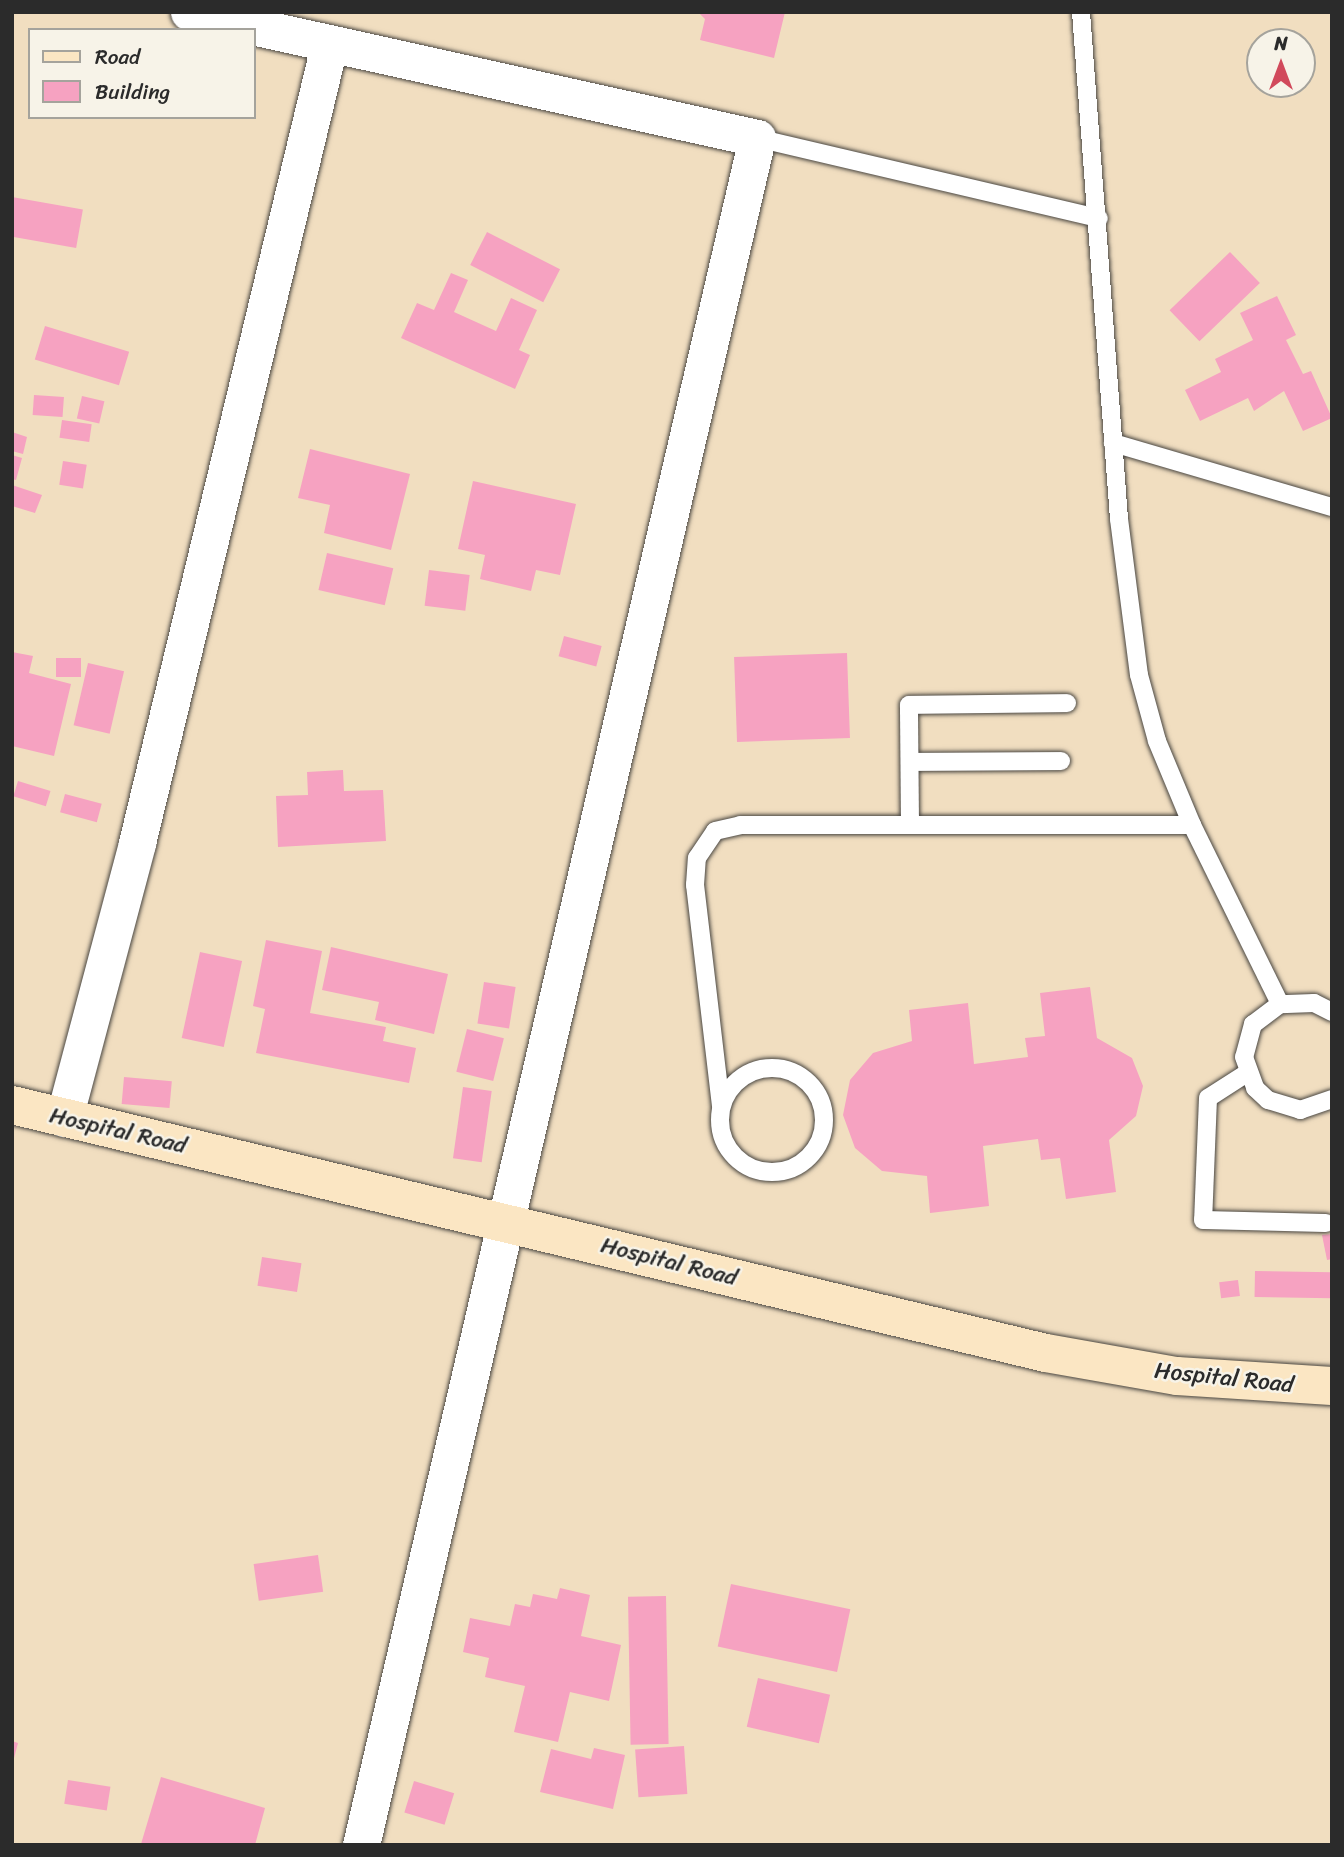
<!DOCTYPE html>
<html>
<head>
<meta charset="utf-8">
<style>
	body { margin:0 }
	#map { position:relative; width:1344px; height:1857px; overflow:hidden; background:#f1dec0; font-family:Sriracha,sans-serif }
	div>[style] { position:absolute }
	.building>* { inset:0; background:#f6a2c1; transform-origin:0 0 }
	.roads { filter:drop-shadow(0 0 2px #494641) drop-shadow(0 0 2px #494641) }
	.lane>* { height:18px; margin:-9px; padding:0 9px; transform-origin:9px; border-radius:9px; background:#fff }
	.lane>.ring { margin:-9px; padding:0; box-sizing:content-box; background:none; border:18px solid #fff; border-radius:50% }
	.street>* { height:37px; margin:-18.5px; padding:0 18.5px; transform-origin:18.5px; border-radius:18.5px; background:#fff }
	.secondary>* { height:38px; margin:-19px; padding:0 19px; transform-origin:19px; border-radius:19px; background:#fbe6c3 }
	span { translate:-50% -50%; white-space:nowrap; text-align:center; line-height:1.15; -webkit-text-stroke:5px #f7f3e8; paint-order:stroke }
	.street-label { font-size:23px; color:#2b2b2b }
	.frame { position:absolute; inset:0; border:14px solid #2b2b2b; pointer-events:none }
	.legend { position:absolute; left:28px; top:28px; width:228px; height:91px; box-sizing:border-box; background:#f7f3e8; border:2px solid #a5a39c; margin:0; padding:9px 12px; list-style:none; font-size:21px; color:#2b2b2b }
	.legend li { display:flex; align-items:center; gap:14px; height:35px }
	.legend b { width:35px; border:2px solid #a5a39c }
	.north { position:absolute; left:1246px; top:28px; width:70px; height:70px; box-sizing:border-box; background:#f7f3e8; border:2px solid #a5a39c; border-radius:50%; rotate:0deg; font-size:19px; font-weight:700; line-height:28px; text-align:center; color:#2b2b2b }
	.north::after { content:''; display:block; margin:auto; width:24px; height:32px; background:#d1495b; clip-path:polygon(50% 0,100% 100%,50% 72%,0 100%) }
</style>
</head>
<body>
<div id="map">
	<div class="building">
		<i style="clip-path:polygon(698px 12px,785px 12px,774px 58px,700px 40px,705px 19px)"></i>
		<i style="left:12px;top:197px;width:72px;height:39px;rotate:10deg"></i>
		<i style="left:487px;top:232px;width:82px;height:37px;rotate:27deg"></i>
		<i style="left:1230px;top:252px;width:43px;height:84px;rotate:46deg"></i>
		<i style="clip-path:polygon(451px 273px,468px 280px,454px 312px,496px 331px,511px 298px,537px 310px,519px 350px,530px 355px,515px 389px,401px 338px,417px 303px,434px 310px)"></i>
		<i style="clip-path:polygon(1277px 296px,1296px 335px,1286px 340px,1303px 374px,1311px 371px,1332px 418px,1303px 431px,1284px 391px,1254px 411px,1248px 398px,1200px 421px,1185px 390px,1221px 372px,1215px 359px,1253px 340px,1240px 313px)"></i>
		<i style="left:45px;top:326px;width:88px;height:35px;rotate:17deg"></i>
		<i style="left:34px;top:395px;width:30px;height:20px;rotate:4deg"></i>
		<i style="left:82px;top:396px;width:23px;height:23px;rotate:13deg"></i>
		<i style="left:62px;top:420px;width:30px;height:18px;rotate:8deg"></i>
		<i style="clip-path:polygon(12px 432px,27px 437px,23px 454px,12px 451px)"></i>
		<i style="clip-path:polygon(310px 449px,410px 474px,391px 550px,324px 533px,330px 505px,298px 498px)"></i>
		<i style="clip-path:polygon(12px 455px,22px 458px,16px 480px,12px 479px)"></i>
		<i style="left:63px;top:461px;width:24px;height:24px;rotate:9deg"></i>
		<i style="clip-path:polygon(473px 481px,576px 504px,560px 575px,536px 570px,531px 591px,480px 579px,485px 555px,458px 549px)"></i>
		<i style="clip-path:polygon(12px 485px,42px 495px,35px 513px,12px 506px)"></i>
		<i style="left:327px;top:553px;width:68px;height:38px;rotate:13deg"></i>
		<i style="left:429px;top:570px;width:41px;height:36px;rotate:7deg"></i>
		<i style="left:564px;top:636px;width:39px;height:21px;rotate:15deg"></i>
		<i style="clip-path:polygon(12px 652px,33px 656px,29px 673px,71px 684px,54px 756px,12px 746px)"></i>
		<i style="left:847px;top:653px;width:85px;height:113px;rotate:88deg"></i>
		<i style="left:56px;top:658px;width:25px;height:19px"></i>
		<i style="left:88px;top:663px;width:37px;height:64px;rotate:13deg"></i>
		<i style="clip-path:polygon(343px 770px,344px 791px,383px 790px,386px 841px,278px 847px,276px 796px,308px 795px,307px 772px)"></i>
		<i style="left:18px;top:781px;width:34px;height:16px;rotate:17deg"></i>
		<i style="left:65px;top:794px;width:38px;height:19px;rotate:15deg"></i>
		<i style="clip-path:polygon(266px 940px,322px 951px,310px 1013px,386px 1027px,383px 1041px,416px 1048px,409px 1083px,256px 1053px,265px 1009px,253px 1006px)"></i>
		<i style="clip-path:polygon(331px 947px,448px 974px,434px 1034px,375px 1020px,379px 1002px,322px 990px)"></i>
		<i style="left:200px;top:952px;width:43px;height:88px;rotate:12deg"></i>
		<i style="left:484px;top:982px;width:32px;height:42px;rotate:9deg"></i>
		<i style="clip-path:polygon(1090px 987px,1097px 1038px,1132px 1058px,1143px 1086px,1136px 1116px,1109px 1140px,1116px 1192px,1066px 1199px,1060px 1158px,1041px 1160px,1038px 1139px,983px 1146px,989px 1206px,930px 1213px,927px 1176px,882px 1171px,855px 1148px,843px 1115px,850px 1080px,873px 1053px,912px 1041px,909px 1010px,968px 1003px,974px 1064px,1028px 1057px,1025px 1038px,1045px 1036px,1040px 993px)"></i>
		<i style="left:467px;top:1029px;width:38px;height:44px;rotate:14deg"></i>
		<i style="left:124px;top:1077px;width:48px;height:27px;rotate:5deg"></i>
		<i style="left:463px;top:1087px;width:29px;height:72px;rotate:8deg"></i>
		<i style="clip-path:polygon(1332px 1234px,1332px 1259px,1327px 1260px,1322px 1235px)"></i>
		<i style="left:262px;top:1257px;width:40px;height:29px;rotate:9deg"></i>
		<i style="left:1255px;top:1271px;width:77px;height:26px;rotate:1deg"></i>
		<i style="left:1238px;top:1280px;width:16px;height:19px;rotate:83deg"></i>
		<i style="left:318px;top:1555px;width:37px;height:65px;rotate:82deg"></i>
		<i style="left:731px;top:1584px;width:122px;height:64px;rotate:12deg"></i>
		<i style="clip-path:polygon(560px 1588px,590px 1595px,581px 1636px,621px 1645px,609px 1701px,570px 1692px,558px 1742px,514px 1732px,525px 1686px,485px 1677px,489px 1658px,463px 1652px,470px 1618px,510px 1626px,515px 1604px,530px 1607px,533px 1594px,557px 1599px)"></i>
		<i style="left:666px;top:1596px;width:148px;height:38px;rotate:89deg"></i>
		<i style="left:758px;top:1678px;width:74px;height:50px;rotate:13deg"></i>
		<i style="clip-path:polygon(12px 1741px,18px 1743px,13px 1762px,12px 1762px)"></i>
		<i style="left:684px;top:1746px;width:48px;height:49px;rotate:86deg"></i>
		<i style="clip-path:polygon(594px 1748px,625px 1755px,613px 1809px,540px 1792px,551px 1749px,591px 1759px)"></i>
		<i style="clip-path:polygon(161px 1777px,265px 1808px,255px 1845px,141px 1844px)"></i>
		<i style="left:68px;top:1780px;width:43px;height:24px;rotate:9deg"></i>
		<i style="left:414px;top:1781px;width:42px;height:33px;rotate:17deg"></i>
	</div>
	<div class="roads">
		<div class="lane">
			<i style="left:1081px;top:12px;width:508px;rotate:85.71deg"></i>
			<i style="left:1119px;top:519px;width:157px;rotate:82.7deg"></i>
			<i style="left:1139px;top:675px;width:68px;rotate:74.7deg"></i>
			<i style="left:1157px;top:741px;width:91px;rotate:67.4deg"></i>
			<i style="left:1192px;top:825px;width:199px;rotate:63.8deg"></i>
			<i style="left:757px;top:138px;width:351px;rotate:13.2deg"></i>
			<i style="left:1113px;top:443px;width:228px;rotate:16.3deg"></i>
			<i style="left:910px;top:762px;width:151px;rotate:-0.4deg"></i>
			<i style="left:910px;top:825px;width:120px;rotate:-90.5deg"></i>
			<i style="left:909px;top:705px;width:158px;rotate:-0.7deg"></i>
			<i style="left:1332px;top:1012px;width:20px;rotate:-153deg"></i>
			<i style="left:1314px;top:1003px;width:34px;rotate:178deg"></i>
			<i style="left:1280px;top:1004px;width:34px;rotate:143deg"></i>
			<i style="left:1253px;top:1024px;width:34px;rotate:105deg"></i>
			<i style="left:1244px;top:1057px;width:33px;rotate:70deg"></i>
			<i style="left:1255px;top:1088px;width:18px;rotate:43deg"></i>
			<i style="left:1268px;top:1100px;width:34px;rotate:17deg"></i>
			<i style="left:1300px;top:1110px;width:34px;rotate:-19deg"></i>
			<i class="ring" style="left:720px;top:1068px;width:86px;height:86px"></i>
			<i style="left:1247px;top:1073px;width:46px;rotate:147.3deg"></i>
			<i style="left:1208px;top:1098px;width:122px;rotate:92.3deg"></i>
			<i style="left:1203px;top:1220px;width:123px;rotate:1.4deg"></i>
			<i style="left:721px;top:1106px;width:223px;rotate:-96.7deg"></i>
			<i style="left:695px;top:885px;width:27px;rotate:-86deg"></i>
			<i style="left:697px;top:858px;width:32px;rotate:-56deg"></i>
			<i style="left:715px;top:831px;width:26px;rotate:-13deg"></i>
			<i style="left:740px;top:825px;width:452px"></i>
		</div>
		<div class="street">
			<i style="left:189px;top:12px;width:582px;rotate:12.51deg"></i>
			<i style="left:757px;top:138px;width:1752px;rotate:103.06deg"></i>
			<i style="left:64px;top:1118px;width:285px;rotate:-75.1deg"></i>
			<i style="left:137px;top:843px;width:820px;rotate:-76.46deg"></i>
		</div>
		<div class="secondary">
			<i style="left:12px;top:1105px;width:1063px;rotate:13.49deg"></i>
			<i style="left:1046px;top:1353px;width:133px;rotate:10deg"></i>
			<i style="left:1177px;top:1376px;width:155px;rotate:3.7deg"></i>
		</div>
	</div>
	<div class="street-label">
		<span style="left:118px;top:1131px;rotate:13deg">Hospital Road</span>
		<span style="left:669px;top:1262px;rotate:14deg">Hospital Road</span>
		<span style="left:1224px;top:1378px;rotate:6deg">Hospital Road</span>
	</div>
	<div class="frame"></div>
	<ul class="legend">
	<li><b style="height:9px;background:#fbe6c3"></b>Road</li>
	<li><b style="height:19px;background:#f6a2c1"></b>Building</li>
	</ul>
	<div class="north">N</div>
</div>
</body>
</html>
